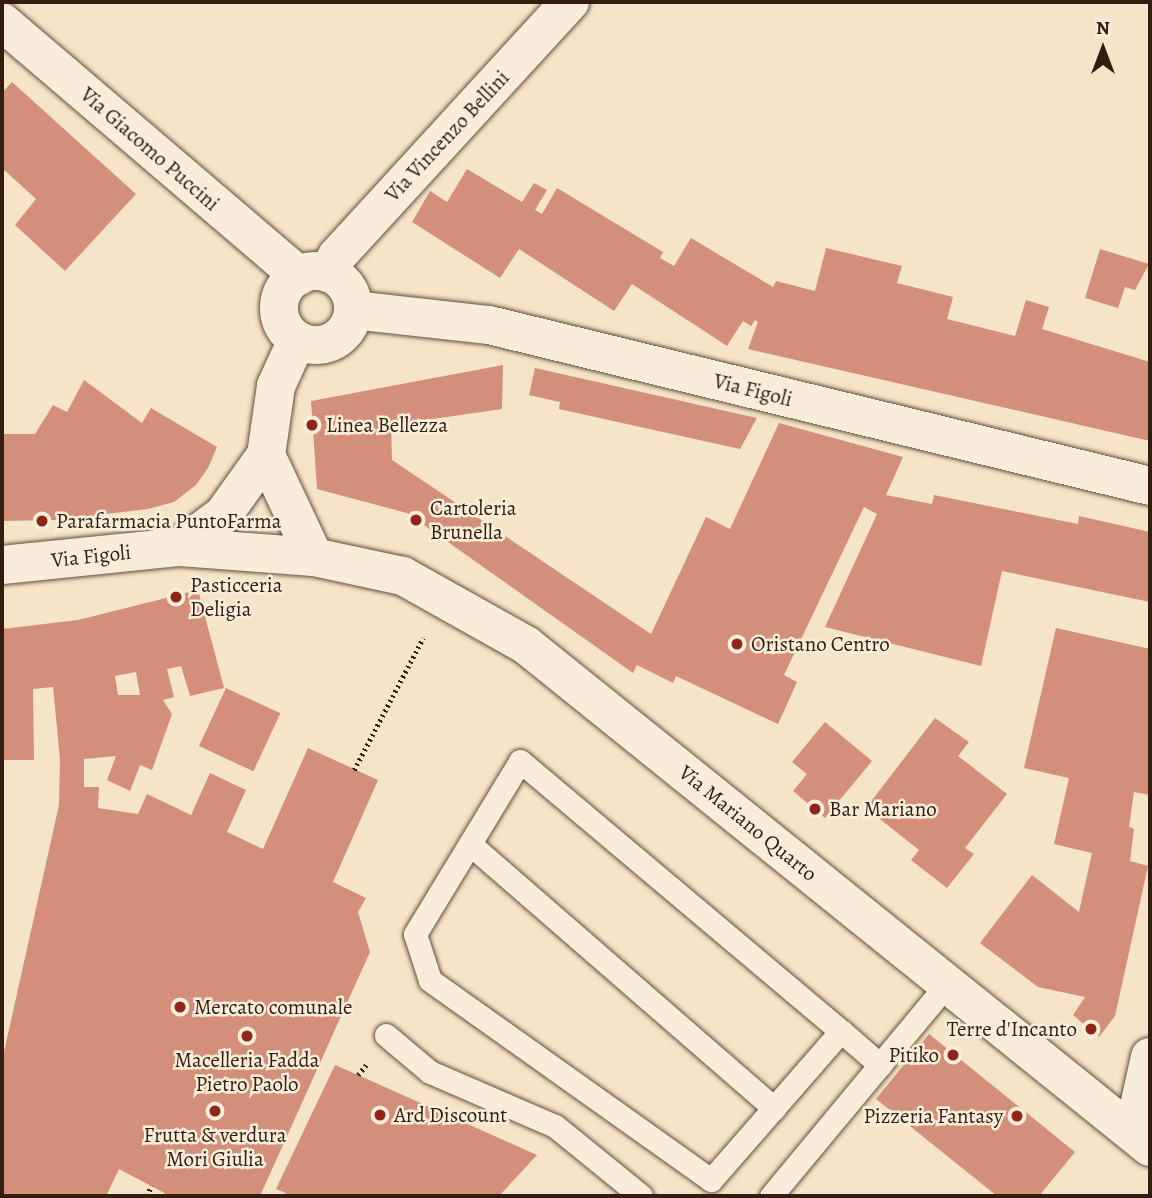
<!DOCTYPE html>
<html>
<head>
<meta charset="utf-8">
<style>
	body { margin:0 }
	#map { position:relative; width:1152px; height:1198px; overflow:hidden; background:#f5e4c7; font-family:Alegreya,serif }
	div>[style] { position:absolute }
	.building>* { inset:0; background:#d38f7a; transform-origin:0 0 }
	.path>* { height:4.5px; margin-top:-2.25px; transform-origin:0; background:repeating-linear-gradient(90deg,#321d10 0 2px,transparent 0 5.5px) }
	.roads { filter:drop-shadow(0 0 2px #634f3e) drop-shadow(0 0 2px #634f3e) }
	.service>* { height:23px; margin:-11.5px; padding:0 11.5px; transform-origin:11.5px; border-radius:11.5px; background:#f8eddb }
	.minor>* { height:38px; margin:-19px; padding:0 19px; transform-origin:19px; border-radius:19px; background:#f8eddb }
	.minor>.ring { margin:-19px; padding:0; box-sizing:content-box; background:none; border:38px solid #f8eddb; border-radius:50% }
	.dots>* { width:19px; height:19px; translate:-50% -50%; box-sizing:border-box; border:4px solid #f8eddb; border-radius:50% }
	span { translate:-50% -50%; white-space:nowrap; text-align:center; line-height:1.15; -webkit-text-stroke:5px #f8eddb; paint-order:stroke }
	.street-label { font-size:21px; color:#321d10 }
	.poi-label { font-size:21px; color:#321d10 }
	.left { translate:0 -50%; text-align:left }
	.right { translate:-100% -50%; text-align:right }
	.frame { position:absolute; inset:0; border:4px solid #321d10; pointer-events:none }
	.north { position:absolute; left:1068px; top:14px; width:70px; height:70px; -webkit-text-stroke:5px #f8eddb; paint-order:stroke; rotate:0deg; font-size:19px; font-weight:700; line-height:28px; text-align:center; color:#321d10 }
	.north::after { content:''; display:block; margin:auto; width:24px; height:32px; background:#321d10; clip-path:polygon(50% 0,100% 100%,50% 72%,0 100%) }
</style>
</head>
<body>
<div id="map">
	<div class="building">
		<i style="clip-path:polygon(12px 82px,136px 194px,65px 271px,15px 225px,36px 199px,2px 168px,2px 93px)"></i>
		<i style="clip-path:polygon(467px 169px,522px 202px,534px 183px,547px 190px,535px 210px,542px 214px,557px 188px,663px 252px,660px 258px,674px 266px,691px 238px,773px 287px,776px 281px,815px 291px,826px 248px,902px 266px,897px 283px,953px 297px,947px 319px,1015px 336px,1026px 300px,1049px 307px,1042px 329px,1150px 362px,1150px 441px,748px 349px,758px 322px,755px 320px,751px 326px,743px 321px,727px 346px,632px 284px,614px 311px,519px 249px,500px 278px,412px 222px,430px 191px,447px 202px)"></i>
		<i style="clip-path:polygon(1100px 249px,1149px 264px,1135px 290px,1125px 287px,1118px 308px,1085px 298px)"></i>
		<i style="clip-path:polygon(503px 365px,502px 409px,391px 425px,392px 460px,651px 634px,706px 517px,730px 529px,779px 423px,903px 457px,886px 495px,932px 504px,934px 495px,1078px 524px,1079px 516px,1150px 532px,1150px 602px,1002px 571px,981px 666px,825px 627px,877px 514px,864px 507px,784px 675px,797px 682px,778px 724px,676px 676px,673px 683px,637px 665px,633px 673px,407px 513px,317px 489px,311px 401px)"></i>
		<i style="clip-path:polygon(535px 368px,757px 418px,740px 449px,559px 409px,560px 402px,529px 395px)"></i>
		<i style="clip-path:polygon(84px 380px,142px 423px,151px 408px,217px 447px,208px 468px,196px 485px,174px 502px,148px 509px,55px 520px,2px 521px,2px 434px,35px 434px,53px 405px,67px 412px)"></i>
		<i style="clip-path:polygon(evenodd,198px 590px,224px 688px,190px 696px,181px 666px,167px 669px,174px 697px,163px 700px,172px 714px,152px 770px,140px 765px,130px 791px,107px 780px,116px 756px,84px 759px,84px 787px,99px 787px,98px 808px,138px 814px,147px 794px,191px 815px,210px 773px,246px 790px,227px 832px,263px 849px,308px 748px,378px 780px,333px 882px,366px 898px,358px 912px,370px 952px,260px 1196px,170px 1196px,119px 1169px,106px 1196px,2px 1196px,2px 1061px,59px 805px,60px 759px,53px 687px,33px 689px,34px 760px,2px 760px,2px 629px,78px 620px,198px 590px,136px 672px,140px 695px,118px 695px,115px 676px,136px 672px)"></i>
		<i style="clip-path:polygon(1056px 628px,1150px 649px,1150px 795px,1134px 792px,1129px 827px,1134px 829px,1130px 861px,1148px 866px,1115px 1016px,1099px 1037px,1073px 1015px,1085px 997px,1038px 987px,980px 943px,1032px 875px,1079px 912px,1092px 853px,1054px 844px,1069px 778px,1024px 768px)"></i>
		<i style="left:226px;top:688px;width:60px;height:64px;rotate:25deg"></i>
		<i style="clip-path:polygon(935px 718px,969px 742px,958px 756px,1007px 794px,965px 848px,974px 854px,947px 888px,911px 860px,919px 850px,866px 808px)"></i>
		<i style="clip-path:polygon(825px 722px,872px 761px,825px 818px,793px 791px,807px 774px,792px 762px)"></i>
		<i style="clip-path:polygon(929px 1034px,1075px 1152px,1039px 1196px,997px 1196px,876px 1099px)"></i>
		<i style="clip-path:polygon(335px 1065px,358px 1075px,537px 1155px,499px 1196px,292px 1196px,276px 1189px)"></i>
	</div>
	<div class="path">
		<i style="left:354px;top:770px;width:149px;rotate:-62.4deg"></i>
		<i style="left:358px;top:1075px;width:13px;rotate:-51deg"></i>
		<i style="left:147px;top:1196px;width:11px;rotate:-68deg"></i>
	</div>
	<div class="roads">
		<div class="service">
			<i style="left:470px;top:844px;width:403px;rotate:41deg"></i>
			<i style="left:841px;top:1031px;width:198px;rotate:131.1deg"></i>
			<i style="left:711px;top:1180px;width:345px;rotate:-144.6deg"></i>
			<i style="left:430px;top:980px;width:48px;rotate:-108.1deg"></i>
			<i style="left:415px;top:934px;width:202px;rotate:-58.7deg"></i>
			<i style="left:520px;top:761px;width:419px;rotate:40.1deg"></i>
			<i style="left:841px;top:1031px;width:52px;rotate:41.1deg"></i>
			<i style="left:386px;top:1035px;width:57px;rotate:40.1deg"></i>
			<i style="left:430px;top:1072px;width:136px;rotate:23.4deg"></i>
			<i style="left:555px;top:1126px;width:111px;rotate:39.1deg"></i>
			<i style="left:771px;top:1196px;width:276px;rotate:-50.3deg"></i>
		</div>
		<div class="minor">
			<i style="left:2px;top:22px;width:391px;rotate:40.5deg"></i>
			<i class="ring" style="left:279px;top:271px;width:36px;height:36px"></i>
			<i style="left:328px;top:273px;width:19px;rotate:-62deg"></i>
			<i style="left:337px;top:256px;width:345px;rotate:-47.5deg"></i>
			<i style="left:353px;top:310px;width:137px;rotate:6.3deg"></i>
			<i style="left:489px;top:325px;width:680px;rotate:13.69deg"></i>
			<i style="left:297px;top:340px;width:51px;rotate:114.5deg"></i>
			<i style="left:276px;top:386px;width:70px;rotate:98.2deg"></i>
			<i style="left:266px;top:455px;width:113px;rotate:64.8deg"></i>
			<i style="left:180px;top:547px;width:54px;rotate:-36.7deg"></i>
			<i style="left:223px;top:515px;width:74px;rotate:-54.4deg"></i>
			<i style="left:2px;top:565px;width:179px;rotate:-5.8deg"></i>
			<i style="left:180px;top:547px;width:134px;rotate:4.3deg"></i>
			<i style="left:314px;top:557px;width:91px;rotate:12.1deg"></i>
			<i style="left:403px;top:576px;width:141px;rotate:29.3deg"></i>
			<i style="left:526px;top:645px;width:801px;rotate:38.82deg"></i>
			<i style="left:1133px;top:1133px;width:78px;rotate:-77.4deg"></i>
		</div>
	</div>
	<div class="dots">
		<i style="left:312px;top:425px;background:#8f2418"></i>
		<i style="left:416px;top:520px;background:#8f2418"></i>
		<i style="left:42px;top:521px;background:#8f2418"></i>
		<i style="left:176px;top:597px;background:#8f2418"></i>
		<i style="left:737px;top:644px;background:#8f2418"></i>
		<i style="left:815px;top:809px;background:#8f2418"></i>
		<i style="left:180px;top:1007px;background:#8f2418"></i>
		<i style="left:1091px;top:1029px;background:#8f2418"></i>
		<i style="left:247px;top:1036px;background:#8f2418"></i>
		<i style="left:953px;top:1055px;background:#8f2418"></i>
		<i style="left:215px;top:1111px;background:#8f2418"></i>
		<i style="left:380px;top:1115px;background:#8f2418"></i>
		<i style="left:1017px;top:1116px;background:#8f2418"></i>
	</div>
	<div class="street-label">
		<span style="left:447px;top:136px;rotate:-47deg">Via Vincenzo Bellini</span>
		<span style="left:150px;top:149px;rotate:41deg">Via Giacomo Puccini</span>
		<span style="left:753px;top:390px;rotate:14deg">Via Figoli</span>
		<span style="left:91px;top:556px;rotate:-6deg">Via Figoli</span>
		<span style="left:748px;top:823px;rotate:39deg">Via Mariano Quarto</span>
	</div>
	<div class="poi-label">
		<span class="left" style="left:326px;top:425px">Linea Bellezza</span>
		<span class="left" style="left:430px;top:520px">Cartoleria<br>Brunella</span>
		<span class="left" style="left:56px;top:521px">Parafarmacia PuntoFarma</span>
		<span class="left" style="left:190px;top:597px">Pasticceria<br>Deligia</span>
		<span class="left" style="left:751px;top:644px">Oristano Centro</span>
		<span class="left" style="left:829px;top:809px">Bar Mariano</span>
		<span class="left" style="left:194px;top:1007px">Mercato comunale</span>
		<span class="right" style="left:1077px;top:1029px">Terre d'Incanto</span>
		<span class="right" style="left:939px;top:1055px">Pitiko</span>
		<span style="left:247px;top:1072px">Macelleria Fadda<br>Pietro Paolo</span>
		<span class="left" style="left:394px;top:1115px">Ard Discount</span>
		<span class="right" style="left:1003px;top:1116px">Pizzeria Fantasy</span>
		<span style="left:215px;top:1147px">Frutta &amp; verdura<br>Mori Giulia</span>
	</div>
	<div class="frame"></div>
	<div class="north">N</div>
</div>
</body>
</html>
